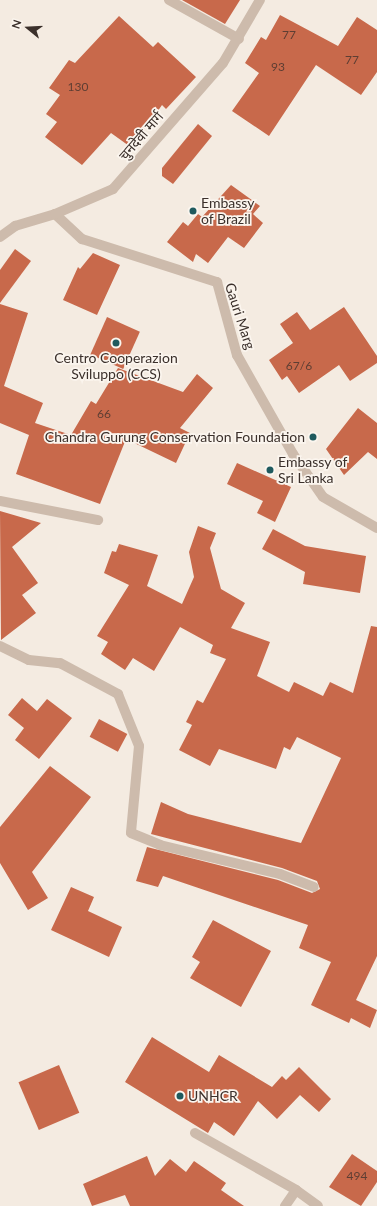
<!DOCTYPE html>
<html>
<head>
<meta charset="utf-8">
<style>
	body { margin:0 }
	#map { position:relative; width:377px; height:1206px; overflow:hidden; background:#f4ebe1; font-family:Lato,"Noto Sans Devanagari",sans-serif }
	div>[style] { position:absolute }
	.building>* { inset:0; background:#c8694b; transform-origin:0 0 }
	.minor>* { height:10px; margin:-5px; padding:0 5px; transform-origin:5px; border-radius:5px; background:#cdbbac }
	.tertiary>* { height:10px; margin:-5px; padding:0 5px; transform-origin:5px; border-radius:5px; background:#cdbbac }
	.dots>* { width:11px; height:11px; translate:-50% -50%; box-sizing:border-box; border:2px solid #fbf5ee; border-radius:50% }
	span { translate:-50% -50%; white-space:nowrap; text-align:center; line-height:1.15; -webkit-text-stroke:3.5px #fbf5ee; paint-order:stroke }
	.number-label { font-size:12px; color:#5e3e33 }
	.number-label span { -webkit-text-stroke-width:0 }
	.street-label { font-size:14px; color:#3b302b }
	.poi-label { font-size:14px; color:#3b302b }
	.left { translate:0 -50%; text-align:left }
	.right { translate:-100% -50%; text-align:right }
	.north { position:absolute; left:8px; top:8px; width:40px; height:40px; -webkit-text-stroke:3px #fbf5ee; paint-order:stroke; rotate:288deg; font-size:11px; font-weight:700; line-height:16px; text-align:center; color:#3b302b }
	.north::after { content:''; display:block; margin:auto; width:14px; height:18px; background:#3b302b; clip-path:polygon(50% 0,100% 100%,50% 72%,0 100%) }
</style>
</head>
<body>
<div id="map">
	<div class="building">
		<i style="clip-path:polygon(182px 0,240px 0,225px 24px)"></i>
		<i style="clip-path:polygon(280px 15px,338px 46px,357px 17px,377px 30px,377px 72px,361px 95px,316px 65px,269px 136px,232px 111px,259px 73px,245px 63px,261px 37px,266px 40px)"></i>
		<i style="clip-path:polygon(119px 16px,153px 47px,158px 42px,196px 77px,166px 109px,162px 105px,132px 148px,111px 133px,82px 165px,45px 137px,57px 122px,46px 114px,60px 95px,49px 88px,69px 60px,75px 63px)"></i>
		<i style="clip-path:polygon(198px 124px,212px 136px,173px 184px,162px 176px,162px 168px)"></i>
		<i style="clip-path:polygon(231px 185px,260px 206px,253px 214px,263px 223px,244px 248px,228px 237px,208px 263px,196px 254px,193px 262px,167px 242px,183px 222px,188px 226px,198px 214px,202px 217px)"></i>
		<i style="clip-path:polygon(15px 249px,31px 261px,0 303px,0 270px)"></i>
		<i style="clip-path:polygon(93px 253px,120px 265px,97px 315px,63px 300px,78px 267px,80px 269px)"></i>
		<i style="clip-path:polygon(0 304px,28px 313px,4px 386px,43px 403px,35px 423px,71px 435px,91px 401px,96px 404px,118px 368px,183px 392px,197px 374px,213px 388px,180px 428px,190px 433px,176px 463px,126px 439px,100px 504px,16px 474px,29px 435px,0 423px)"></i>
		<i style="clip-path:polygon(344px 307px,377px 356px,377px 363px,350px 381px,339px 365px,299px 393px,287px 376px,282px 380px,269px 360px,293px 343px,280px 324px,297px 312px,310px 330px)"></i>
		<i style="left:107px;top:317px;width:36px;height:41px;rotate:24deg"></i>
		<i style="clip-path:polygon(358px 408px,377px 423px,377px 459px,368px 452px,344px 475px,326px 449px)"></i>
		<i style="clip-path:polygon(237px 463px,291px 487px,275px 522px,257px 513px,263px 501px,227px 484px)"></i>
		<i style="clip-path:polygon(0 511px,41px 523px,12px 547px,38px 583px,22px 595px,36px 613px,1px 640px)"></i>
		<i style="clip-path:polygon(198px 526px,216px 533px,210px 548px,221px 589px,245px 603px,231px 628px,270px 642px,257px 676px,289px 692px,294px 682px,323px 696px,330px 682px,353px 693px,371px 626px,377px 627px,377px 956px,356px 1000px,377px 1010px,370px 1028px,351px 1018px,349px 1023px,311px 1005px,331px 962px,299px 948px,308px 925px,163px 876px,158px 887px,136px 881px,147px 847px,278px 880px,312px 893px,320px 889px,317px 881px,282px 868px,151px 834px,161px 802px,188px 814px,301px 843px,341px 758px,297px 737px,290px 750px,284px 747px,276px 769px,219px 749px,210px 766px,179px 750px,192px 725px,186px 722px,197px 700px,203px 703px,226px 659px,210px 653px,213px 645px,180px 627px,154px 671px,133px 658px,125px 670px,101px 654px,108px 642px,97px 636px,129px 585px,104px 573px,112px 551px,116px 552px,119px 544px,158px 555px,147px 586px,182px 604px,194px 577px,189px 552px)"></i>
		<i style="clip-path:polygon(273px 529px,305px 546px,366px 556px,360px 593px,303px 584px,305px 572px,262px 549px)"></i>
		<i style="clip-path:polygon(22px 698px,37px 711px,47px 699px,72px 718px,39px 759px,15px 740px,24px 728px,8px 715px)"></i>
		<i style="left:99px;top:719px;width:32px;height:20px;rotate:28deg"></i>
		<i style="clip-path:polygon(50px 766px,91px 797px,32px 872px,48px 898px,28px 910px,0 863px,0 827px)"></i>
		<i style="clip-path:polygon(71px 887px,94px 897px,88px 911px,122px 927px,109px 957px,51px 930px)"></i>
		<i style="clip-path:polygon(213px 920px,271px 951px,241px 1007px,190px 978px,200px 962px,192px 957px)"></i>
		<i style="clip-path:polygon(152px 1037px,209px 1072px,219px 1055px,272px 1087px,282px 1076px,286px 1080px,299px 1067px,331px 1099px,319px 1112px,300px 1095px,277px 1119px,258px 1101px,234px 1136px,214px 1122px,208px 1133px,125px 1082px)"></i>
		<i style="left:59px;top:1065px;width:52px;height:44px;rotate:67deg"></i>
		<i style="clip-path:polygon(352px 1154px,377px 1171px,377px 1182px,361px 1206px,329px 1187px)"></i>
		<i style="clip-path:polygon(147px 1156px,155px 1176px,170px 1159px,186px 1172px,194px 1161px,226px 1183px,221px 1190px,244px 1206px,130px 1206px,125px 1195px,92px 1206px,83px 1184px)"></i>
	</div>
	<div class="minor">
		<i style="left:169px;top:0;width:80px;rotate:29.1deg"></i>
		<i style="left:55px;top:214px;width:37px;rotate:43deg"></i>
		<i style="left:82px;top:239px;width:142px;rotate:17.7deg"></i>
		<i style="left:217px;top:282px;width:76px;rotate:74.7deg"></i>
		<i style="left:237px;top:355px;width:114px;rotate:60.5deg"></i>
		<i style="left:293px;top:454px;width:52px;rotate:55.1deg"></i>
		<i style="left:323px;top:497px;width:62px;rotate:29.9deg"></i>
		<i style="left:0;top:501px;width:100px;rotate:11deg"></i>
		<i style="left:0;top:646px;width:32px;rotate:26deg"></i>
		<i style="left:29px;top:660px;width:31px;rotate:6deg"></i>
		<i style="left:60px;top:663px;width:66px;rotate:28.1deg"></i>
		<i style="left:118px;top:694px;width:56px;rotate:68deg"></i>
		<i style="left:139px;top:746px;width:87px;rotate:95.3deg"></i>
		<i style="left:131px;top:833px;width:31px;rotate:22deg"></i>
		<i style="left:160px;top:845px;width:123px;rotate:13.6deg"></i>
		<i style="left:280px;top:874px;width:36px;rotate:21deg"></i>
		<i style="left:195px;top:1133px;width:116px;rotate:29.4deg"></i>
		<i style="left:296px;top:1190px;width:27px;rotate:36deg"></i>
		<i style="left:285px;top:1206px;width:19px;rotate:-55deg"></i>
	</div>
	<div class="tertiary">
		<i style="left:0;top:237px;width:19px;rotate:-36deg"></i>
		<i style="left:15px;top:226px;width:42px;rotate:-16.7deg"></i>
		<i style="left:55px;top:214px;width:63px;rotate:-23.3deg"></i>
		<i style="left:113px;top:189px;width:167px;rotate:-48.9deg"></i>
		<i style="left:223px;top:63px;width:73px;rotate:-59.6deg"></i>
	</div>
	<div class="dots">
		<i style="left:193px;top:211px;background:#1f5a5e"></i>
		<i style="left:116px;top:343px;background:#1f5a5e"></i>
		<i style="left:313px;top:437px;background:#1f5a5e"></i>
		<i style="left:270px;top:470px;background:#1f5a5e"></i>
		<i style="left:180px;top:1096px;background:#1f5a5e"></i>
	</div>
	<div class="number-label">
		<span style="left:289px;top:35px">77</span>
		<span style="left:352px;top:60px">77</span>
		<span style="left:278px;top:67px">93</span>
		<span style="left:78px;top:87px">130</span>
		<span style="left:299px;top:366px">67/6</span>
		<span style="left:104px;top:414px">66</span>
		<span style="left:357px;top:1176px">494</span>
	</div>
	<div class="street-label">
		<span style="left:141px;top:136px;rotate:-49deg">चुनदेवी मार्ग</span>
		<span style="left:240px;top:316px;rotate:72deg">Gauri Marg</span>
	</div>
	<div class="poi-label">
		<span class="left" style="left:201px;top:211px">Embassy<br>of Brazil</span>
		<span style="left:116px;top:366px">Centro Cooperazion<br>Sviluppo (CCS)</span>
		<span class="right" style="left:305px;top:437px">Chandra Gurung Conservation Foundation</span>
		<span class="left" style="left:278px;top:470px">Embassy of<br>Sri Lanka</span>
		<span class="left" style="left:188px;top:1096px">UNHCR</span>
	</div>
	<div class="north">N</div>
</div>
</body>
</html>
